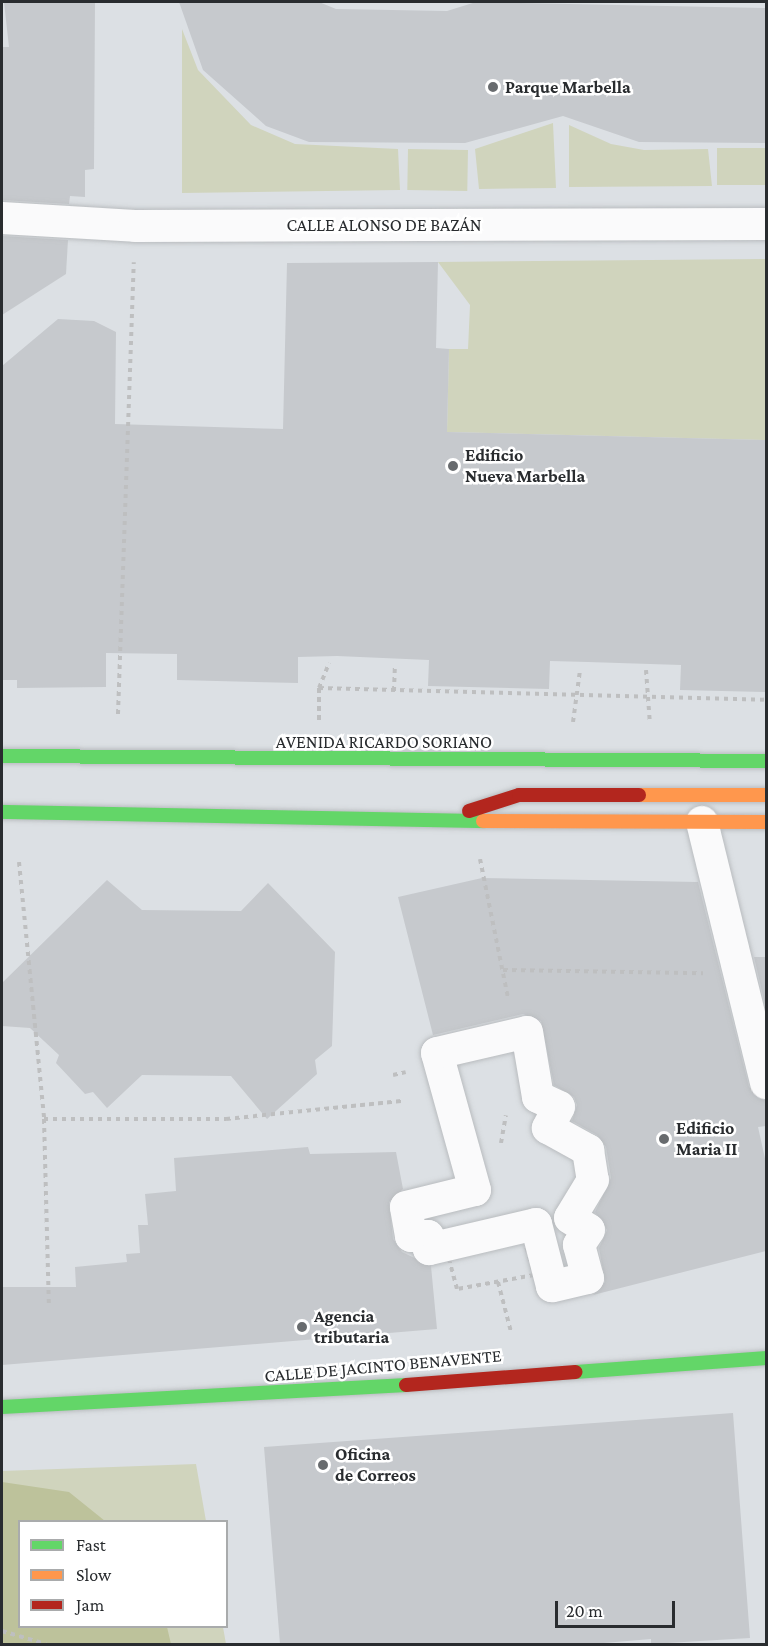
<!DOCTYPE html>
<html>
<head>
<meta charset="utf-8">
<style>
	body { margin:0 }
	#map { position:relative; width:768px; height:1646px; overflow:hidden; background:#dce0e4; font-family:"Crimson Pro",serif }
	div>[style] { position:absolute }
	.green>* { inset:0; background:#d0d4bd; transform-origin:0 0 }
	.forest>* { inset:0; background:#bdc29b }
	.building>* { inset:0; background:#c6c9cd }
	.path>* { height:4px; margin-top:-2px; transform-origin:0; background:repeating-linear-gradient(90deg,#bebfc0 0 4.5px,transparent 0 9px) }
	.roads { filter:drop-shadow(0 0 2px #b9bcbf) drop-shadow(0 0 2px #b9bcbf) }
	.street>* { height:32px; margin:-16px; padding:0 16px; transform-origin:16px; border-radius:16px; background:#fafafb }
	.fast>* { height:14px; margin:-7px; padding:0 7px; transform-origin:7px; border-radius:7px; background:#63d668 }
	.slow>* { height:14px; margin:-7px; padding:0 7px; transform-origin:7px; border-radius:7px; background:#ff974d }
	.jam>* { height:14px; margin:-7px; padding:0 7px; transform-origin:7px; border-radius:7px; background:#b3261e }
	.dots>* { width:16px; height:16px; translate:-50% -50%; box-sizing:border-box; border:3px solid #fff; border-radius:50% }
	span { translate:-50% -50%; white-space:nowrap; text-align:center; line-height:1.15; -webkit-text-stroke:5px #fff; paint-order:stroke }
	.poi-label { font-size:18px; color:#292c2f; font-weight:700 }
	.left { translate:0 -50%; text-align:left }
	.street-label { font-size:18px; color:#292c2f }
	.frame { position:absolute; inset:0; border:3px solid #292c2f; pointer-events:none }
	.legend { position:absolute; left:18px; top:1520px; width:210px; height:108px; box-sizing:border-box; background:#fff; border:2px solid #a9abac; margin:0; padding:8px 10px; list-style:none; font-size:18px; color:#292c2f }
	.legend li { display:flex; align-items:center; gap:12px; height:30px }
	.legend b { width:30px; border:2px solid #a9abac }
	.scale { position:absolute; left:555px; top:1601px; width:120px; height:27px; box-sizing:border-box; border:3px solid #292c2f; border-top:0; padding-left:8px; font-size:18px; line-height:21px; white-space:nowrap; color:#292c2f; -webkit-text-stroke:4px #fff; paint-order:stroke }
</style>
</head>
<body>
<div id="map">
	<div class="green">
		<i style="clip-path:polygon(182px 29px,198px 70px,251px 125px,295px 144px,398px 149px,400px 190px,182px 193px)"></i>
		<i style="clip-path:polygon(553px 123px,556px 188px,479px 189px,475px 149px)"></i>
		<i style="clip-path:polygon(569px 125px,611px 144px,644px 150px,708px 149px,712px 186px,569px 187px)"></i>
		<i style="left:717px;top:148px;width:49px;height:37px"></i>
		<i style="left:408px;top:149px;width:60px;height:41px;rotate:1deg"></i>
		<i style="clip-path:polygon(766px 259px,766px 440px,447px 432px,449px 349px,468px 349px,470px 305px,438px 262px)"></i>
		<i style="clip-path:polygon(196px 1464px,206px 1521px,20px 1522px,20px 1626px,223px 1627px,226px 1644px,2px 1644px,2px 1471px)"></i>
	</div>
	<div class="forest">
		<i style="clip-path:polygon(2px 1482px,69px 1492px,105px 1521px,20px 1522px,20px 1626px,167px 1627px,171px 1644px,2px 1644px)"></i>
	</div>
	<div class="building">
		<i style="clip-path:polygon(4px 2px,95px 2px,94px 169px,85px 170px,85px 197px,70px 196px,69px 204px,2px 200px,2px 47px,9px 47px)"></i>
		<i style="clip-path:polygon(179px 2px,319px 2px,336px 9px,447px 11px,476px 2px,766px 8px,766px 143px,639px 142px,563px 116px,465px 143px,309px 142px,266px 126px,203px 70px)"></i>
		<i style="clip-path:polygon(2px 236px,68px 240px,66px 274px,2px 315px)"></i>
		<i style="clip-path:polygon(438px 262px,436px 348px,449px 349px,447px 432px,766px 440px,766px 692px,680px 690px,681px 665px,588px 662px,550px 661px,549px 689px,428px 686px,429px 660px,337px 656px,298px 657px,298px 683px,177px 680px,177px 654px,106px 653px,106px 687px,17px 688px,17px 680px,2px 680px,2px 366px,58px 319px,94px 321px,116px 332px,115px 424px,283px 429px,287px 263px)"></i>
		<i style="clip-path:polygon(482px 878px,698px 882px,749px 1087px,766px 1100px,766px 1126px,758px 1127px,766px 1163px,766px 1251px,593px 1295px,605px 1282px,599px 1248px,607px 1230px,595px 1212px,611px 1178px,606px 1147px,597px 1135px,572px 1121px,577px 1105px,574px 1097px,554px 1085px,541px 1021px,523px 1014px,433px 1035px,398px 897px)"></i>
		<i style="clip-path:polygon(107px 880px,142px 910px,241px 911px,268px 883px,335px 952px,332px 1046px,315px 1060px,317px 1074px,267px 1119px,231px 1076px,142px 1075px,107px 1108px,93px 1092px,85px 1094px,56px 1063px,59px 1055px,30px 1028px,2px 1026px,2px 983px)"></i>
		<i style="clip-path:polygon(754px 957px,766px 957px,766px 1009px)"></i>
		<i style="clip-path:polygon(308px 1147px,310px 1154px,396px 1152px,403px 1189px,389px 1202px,393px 1239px,402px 1252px,431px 1266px,437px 1329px,2px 1365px,2px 1287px,76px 1287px,75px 1267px,127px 1262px,126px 1254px,140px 1253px,138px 1225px,148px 1225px,145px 1194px,176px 1191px,174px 1158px)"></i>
		<i style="clip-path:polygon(733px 1413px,750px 1638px,651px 1644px,651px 1639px,592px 1644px,280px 1644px,264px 1447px)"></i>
	</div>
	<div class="path">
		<i style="left:646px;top:670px;width:54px;rotate:85.8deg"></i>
		<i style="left:319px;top:688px;width:447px;rotate:1.5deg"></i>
		<i style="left:394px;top:691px;width:27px;rotate:-88deg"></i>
		<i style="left:118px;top:714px;width:452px;rotate:-88deg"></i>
		<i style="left:319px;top:720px;width:32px;rotate:-90deg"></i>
		<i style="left:319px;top:688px;width:27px;rotate:-68deg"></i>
		<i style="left:573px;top:722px;width:52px;rotate:-82.3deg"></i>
		<i style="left:480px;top:859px;width:142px;rotate:78.6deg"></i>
		<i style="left:19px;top:862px;width:258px;rotate:84.4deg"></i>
		<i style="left:44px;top:1119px;width:186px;rotate:88.5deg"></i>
		<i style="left:503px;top:970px;width:200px;rotate:0.9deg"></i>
		<i style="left:393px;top:1075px;width:13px;rotate:-13deg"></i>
		<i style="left:44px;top:1119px;width:182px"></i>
		<i style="left:226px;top:1119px;width:176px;rotate:-5.9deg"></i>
		<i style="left:501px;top:1143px;width:28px;rotate:-80deg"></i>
		<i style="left:524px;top:1239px;width:37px;rotate:74deg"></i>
		<i style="left:534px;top:1275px;width:78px;rotate:169.7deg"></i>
		<i style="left:457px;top:1289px;width:35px;rotate:-105deg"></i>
		<i style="left:448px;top:1255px;width:78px;rotate:-11.9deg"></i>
		<i style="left:498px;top:1282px;width:52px;rotate:75.4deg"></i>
		<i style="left:2px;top:1631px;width:46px;rotate:16.5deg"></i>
	</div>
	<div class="roads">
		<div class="street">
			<i style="left:2px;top:218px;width:133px;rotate:3.4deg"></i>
			<i style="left:135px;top:226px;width:631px;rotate:-0.18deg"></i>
			<i style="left:702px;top:822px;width:269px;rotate:76.2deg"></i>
			<i style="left:527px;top:1032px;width:66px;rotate:80.4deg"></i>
			<i style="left:538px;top:1097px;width:23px;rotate:25deg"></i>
			<i style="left:559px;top:1107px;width:24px;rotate:118deg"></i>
			<i style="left:548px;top:1128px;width:46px;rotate:28.8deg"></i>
			<i style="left:588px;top:1150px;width:30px;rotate:81deg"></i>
			<i style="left:593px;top:1180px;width:44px;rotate:121.2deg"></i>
			<i style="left:570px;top:1218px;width:22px;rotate:32deg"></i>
			<i style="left:589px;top:1230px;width:18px;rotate:124deg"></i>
			<i style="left:579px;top:1245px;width:34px;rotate:75deg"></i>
			<i style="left:588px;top:1278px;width:37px;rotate:167deg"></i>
			<i style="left:552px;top:1286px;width:64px;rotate:-104.5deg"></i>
			<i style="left:536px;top:1224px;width:110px;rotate:166.8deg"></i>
			<i style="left:429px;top:1249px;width:13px;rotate:-94deg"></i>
			<i style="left:428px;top:1236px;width:17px;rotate:180deg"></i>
			<i style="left:411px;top:1236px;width:29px;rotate:-100deg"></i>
			<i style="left:406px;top:1207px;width:71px;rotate:-13.8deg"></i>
			<i style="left:475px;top:1190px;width:142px;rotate:-105.5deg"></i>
			<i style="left:437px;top:1053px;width:92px;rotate:-13.1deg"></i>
		</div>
		<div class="fast">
			<i style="left:2px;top:756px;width:764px;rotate:0.37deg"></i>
			<i style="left:2px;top:812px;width:481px;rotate:1.1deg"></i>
			<i style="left:576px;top:1372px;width:191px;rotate:-4.2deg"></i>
			<i style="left:2px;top:1407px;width:405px;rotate:-3.1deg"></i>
		</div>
		<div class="slow">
			<i style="left:639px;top:795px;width:127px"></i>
			<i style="left:483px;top:821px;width:283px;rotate:0.2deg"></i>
		</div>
		<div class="jam">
			<i style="left:469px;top:811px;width:52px;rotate:-17.7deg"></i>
			<i style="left:519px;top:795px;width:120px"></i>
			<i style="left:406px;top:1385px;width:170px;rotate:-4.4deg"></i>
		</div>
	</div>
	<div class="dots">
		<i style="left:493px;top:87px;background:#686b6e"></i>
		<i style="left:453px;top:466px;background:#686b6e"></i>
		<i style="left:664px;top:1139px;background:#686b6e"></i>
		<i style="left:302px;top:1327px;background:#686b6e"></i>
		<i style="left:323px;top:1465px;background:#686b6e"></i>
	</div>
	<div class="poi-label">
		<span class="left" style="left:505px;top:87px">Parque Marbella</span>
		<span class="left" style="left:465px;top:466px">Edificio<br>Nueva Marbella</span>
		<span class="left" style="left:676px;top:1139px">Edificio<br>Maria II</span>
		<span class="left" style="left:314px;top:1327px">Agencia<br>tributaria</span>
		<span class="left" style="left:335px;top:1465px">Oficina<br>de Correos</span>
	</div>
	<div class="street-label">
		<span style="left:384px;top:225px">CALLE ALONSO DE BAZÁN</span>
		<span style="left:384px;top:742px">AVENIDA RICARDO SORIANO</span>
		<span style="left:383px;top:1366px;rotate:-5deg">CALLE DE JACINTO BENAVENTE</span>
	</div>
	<div class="frame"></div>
	<ul class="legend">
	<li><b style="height:8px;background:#63d668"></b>Fast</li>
	<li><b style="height:8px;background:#ff974d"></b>Slow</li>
	<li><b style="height:8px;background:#b3261e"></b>Jam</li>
	</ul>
	<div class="scale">20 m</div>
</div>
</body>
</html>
